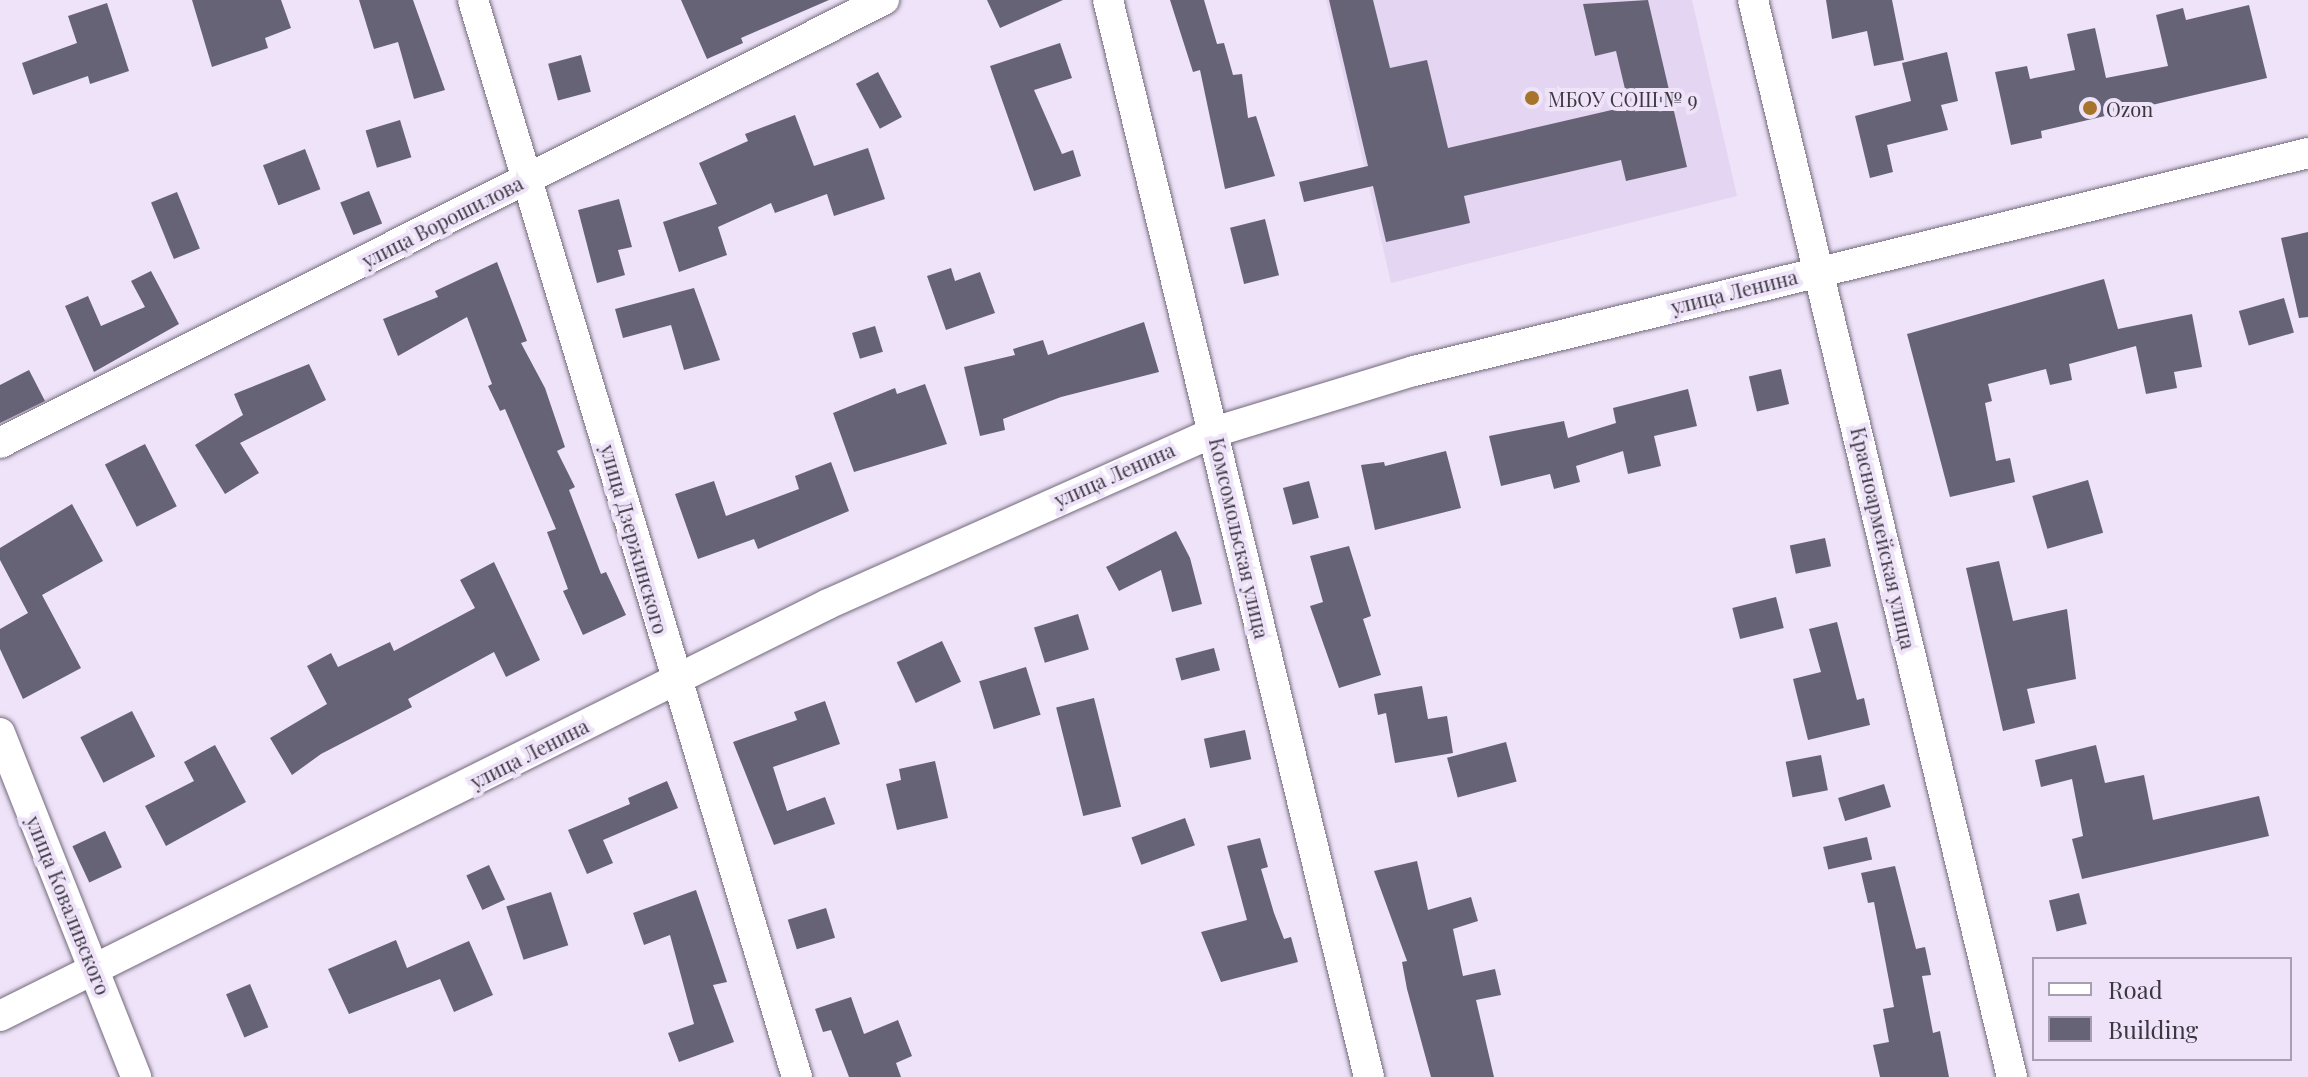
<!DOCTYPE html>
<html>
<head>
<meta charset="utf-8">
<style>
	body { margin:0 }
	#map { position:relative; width:2308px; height:1077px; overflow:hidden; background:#eee3f8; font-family:"Playfair Display",serif }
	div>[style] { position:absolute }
	.built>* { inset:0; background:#e4d6f2 }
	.building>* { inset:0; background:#666377; transform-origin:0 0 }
	.roads { filter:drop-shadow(0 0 2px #73697c) drop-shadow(0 0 2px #73697c) }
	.minor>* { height:30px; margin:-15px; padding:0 15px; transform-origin:15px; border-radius:15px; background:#fff }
	.dots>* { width:22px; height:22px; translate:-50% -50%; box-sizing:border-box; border:4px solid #eee3f8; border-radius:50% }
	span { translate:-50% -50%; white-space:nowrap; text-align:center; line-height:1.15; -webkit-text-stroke:8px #eee3f8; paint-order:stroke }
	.poi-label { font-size:20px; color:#3c3841 }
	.left { translate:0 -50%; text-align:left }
	.street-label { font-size:20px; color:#3c3841 }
	.legend { position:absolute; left:2032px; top:957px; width:260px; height:104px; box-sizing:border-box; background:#eee3f8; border:2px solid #a79faf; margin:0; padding:10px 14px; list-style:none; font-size:24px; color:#3c3841 }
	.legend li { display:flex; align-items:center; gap:16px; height:40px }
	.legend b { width:40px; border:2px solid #a79faf }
</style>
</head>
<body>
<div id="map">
	<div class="built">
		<i style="clip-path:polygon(1326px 0,1692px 0,1737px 196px,1391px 283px)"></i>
	</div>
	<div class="building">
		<i style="clip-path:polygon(192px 0,281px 0,291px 28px,265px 38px,268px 48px,212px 67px)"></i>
		<i style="clip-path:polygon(359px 0,413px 0,445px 90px,414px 99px,398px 42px,374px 49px)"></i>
		<i style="clip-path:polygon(681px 0,829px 0,741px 38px,743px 43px,707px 59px)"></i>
		<i style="clip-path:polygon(987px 0,1063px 0,1000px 28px)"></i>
		<i style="clip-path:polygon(1170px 0,1204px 0,1217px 44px,1224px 43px,1233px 75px,1242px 74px,1248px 118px,1256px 116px,1275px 176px,1225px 189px,1200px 70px,1193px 72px)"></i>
		<i style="clip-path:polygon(1329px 0,1373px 0,1390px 68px,1427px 60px,1448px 148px,1629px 106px,1616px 51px,1595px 56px,1583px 4px,1648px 0,1687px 167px,1626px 181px,1621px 160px,1464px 196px,1470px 223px,1386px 242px,1373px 186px,1304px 202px,1299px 182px,1368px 166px)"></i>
		<i style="clip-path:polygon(1826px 0,1892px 0,1904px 60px,1874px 66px,1867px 31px,1832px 39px)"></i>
		<i style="clip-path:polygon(107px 3px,129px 71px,90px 84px,88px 76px,33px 95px,22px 63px,77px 43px,68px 16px)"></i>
		<i style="clip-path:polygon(2249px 5px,2267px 78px,2041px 131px,2042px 138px,2011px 145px,1995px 72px,2027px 66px,2030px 79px,2075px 70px,2067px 34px,2095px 28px,2106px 78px,2168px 66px,2156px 15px,2183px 8px,2186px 20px)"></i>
		<i style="clip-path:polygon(1060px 43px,1072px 78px,1034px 90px,1062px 154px,1073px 150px,1081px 176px,1034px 191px,990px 66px)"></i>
		<i style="clip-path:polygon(1947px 52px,1958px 101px,1941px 105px,1948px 130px,1887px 145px,1893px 172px,1870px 178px,1855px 116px,1911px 101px,1902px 63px)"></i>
		<i style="left:581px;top:55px;width:38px;height:34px;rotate:75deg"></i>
		<i style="left:878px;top:72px;width:51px;height:25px;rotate:62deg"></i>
		<i style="clip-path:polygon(795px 115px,814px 166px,868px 148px,885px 199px,834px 216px,827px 194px,775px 213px,771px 203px,718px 227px,727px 255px,679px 272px,663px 222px,717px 204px,699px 163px,748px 141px,745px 134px)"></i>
		<i style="left:400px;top:120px;width:39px;height:36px;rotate:73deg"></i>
		<i style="left:305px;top:149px;width:43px;height:45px;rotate:69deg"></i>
		<i style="left:369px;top:191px;width:35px;height:31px;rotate:68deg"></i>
		<i style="left:177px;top:192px;width:61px;height:28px;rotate:68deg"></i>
		<i style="clip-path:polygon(619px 199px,632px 247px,618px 250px,625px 275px,597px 283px,578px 210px)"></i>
		<i style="left:1265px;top:219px;width:58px;height:36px;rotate:76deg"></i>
		<i style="clip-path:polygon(2308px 232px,2308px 317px,2299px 318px,2281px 238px)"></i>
		<i style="clip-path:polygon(497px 262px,527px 341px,521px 343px,545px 388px,565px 447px,557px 451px,575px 487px,569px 490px,601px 574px,606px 572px,626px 615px,583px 635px,563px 591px,568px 589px,547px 532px,556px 529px,505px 409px,500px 411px,488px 386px,492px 384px,467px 317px,398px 356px,383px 319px,438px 297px,435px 291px)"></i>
		<i style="clip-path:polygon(951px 268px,955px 281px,980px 272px,995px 313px,946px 330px,927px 276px)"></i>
		<i style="clip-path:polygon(151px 271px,179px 324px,94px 372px,65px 306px,88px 296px,101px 326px,145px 307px,131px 281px)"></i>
		<i style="clip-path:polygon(2104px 279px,2118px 329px,2192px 314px,2202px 367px,2174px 372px,2177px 388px,2146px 394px,2136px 346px,2069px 364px,2072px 380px,2050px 385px,2046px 369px,1988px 384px,1992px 401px,1985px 403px,1996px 461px,2010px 458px,2015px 482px,1950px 497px,1907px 334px)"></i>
		<i style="clip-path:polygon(694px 288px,720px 360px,684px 370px,671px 325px,623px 338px,615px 309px)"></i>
		<i style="left:2284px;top:298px;width:36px;height:47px;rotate:74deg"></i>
		<i style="clip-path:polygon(1144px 322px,1159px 372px,1061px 397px,1003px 419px,1005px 430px,980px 436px,964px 367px,1015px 355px,1013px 349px,1043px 340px,1048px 355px)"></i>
		<i style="left:875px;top:326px;width:27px;height:24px;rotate:73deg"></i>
		<i style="clip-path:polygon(309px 364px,326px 400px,240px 443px,259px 473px,225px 494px,195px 445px,243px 415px,234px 394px)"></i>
		<i style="left:1781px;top:369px;width:36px;height:33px;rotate:77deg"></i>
		<i style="clip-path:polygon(29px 370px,45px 401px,0 423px,0 385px)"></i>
		<i style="clip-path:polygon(925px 384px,947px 444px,854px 472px,833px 413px,895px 388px,897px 394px)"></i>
		<i style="clip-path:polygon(1688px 389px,1697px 426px,1654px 436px,1661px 466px,1628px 474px,1623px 451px,1576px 466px,1580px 482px,1554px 489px,1550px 474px,1501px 486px,1489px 436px,1564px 421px,1568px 438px,1616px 423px,1613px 408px)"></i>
		<i style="left:145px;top:444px;width:70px;height:45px;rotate:63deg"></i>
		<i style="clip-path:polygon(1446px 451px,1461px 508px,1375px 530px,1361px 465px,1384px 462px,1385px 466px)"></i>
		<i style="clip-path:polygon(831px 462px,849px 511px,758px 549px,754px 539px,698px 559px,675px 494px,714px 481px,726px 516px,799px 489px,795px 476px)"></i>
		<i style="left:2088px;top:480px;width:55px;height:58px;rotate:74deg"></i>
		<i style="left:1309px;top:481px;width:38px;height:27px;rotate:75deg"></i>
		<i style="clip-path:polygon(72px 504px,103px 561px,42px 595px,81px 668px,23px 699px,0 649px,0 629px,28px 613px,0 560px,0 548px)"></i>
		<i style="clip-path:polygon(1176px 531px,1190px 558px,1202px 604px,1172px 612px,1161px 570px,1119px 591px,1106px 567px)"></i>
		<i style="left:1825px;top:538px;width:29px;height:36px;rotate:78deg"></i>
		<i style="clip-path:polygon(1349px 546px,1371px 616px,1363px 619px,1381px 675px,1339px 688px,1310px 606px,1323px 602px,1310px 556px)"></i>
		<i style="clip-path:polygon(1999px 561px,2013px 621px,2067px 609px,2076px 679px,2027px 689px,2035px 723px,2003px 731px,1966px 568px)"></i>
		<i style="clip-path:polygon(494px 562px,540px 660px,506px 677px,494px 652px,408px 699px,412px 707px,321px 754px,292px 775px,270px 738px,327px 704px,307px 666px,331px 653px,338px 667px,390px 642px,394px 651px,475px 608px,460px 580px)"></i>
		<i style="left:1776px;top:597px;width:32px;height:45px;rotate:76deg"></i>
		<i style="left:1078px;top:614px;width:37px;height:46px;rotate:73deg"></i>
		<i style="clip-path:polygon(1837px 622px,1857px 700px,1864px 698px,1870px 725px,1808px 740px,1793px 679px,1821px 672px,1809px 629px)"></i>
		<i style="left:942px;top:641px;width:45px;height:50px;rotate:65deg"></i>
		<i style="left:1214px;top:648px;width:23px;height:40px;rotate:75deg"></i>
		<i style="left:1026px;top:667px;width:50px;height:49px;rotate:73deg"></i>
		<i style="clip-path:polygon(1422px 686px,1428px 719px,1447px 716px,1453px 753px,1395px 763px,1386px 713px,1378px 715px,1374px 694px)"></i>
		<i style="left:1094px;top:698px;width:112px;height:39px;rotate:76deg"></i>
		<i style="clip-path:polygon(825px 701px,840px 744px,773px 767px,787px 811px,825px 797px,835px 824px,774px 845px,733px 742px,797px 720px,794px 712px)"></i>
		<i style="left:132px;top:711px;width:51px;height:58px;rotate:63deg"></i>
		<i style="left:1245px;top:730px;width:30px;height:42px;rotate:78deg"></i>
		<i style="left:1506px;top:742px;width:41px;height:61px;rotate:75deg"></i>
		<i style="clip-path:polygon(215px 745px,246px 802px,166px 846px,145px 806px,194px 781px,184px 762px)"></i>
		<i style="clip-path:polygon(2096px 745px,2105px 783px,2144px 775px,2153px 820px,2259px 796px,2269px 836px,2082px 879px,2072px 839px,2083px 836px,2072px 779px,2041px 787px,2035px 760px)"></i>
		<i style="left:1821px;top:755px;width:36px;height:36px;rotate:79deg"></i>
		<i style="clip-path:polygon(935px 761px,948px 818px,897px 830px,886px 784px,901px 780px,899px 769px)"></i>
		<i style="clip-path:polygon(667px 781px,678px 808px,603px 840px,613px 863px,587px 874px,568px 830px,630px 804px,628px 798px)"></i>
		<i style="left:1884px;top:784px;width:24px;height:48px;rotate:73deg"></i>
		<i style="left:1185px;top:818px;width:29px;height:57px;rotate:70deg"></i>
		<i style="left:105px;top:831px;width:40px;height:36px;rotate:65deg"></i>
		<i style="left:1867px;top:837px;width:23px;height:45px;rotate:77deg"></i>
		<i style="clip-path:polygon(1260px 838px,1268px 867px,1261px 869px,1274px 913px,1284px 939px,1291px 937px,1298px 962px,1221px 982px,1201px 932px,1247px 920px,1227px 846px)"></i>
		<i style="clip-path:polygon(1417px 861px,1428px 910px,1471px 897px,1478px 921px,1453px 929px,1463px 976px,1495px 969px,1501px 995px,1476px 1000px,1494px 1077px,1431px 1077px,1407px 989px,1402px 962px,1407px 961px,1374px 871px)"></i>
		<i style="left:489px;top:865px;width:38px;height:25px;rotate:65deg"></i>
		<i style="clip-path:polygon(1895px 866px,1916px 949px,1925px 947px,1931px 975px,1922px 976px,1933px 1033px,1940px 1031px,1949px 1077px,1880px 1077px,1873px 1045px,1889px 1042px,1883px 1009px,1894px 1007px,1874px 902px,1868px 903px,1861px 873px)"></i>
		<i style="clip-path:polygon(696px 890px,727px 982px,713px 985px,734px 1042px,679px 1062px,668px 1033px,694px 1024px,670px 935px,644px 945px,633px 913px)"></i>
		<i style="left:551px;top:892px;width:56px;height:47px;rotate:72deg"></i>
		<i style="left:2079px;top:893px;width:32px;height:31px;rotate:76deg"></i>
		<i style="left:826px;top:908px;width:31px;height:40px;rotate:73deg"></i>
		<i style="clip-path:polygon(396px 940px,407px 968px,469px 941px,493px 995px,454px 1012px,440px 979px,349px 1014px,328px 969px)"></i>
		<i style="left:250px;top:984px;width:47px;height:26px;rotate:67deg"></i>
		<i style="clip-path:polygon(851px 997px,864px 1034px,898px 1020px,912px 1056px,896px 1063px,901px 1077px,849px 1077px,831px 1030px,823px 1032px,815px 1009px)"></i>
	</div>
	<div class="roads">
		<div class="minor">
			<i style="left:473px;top:0;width:1125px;rotate:73.26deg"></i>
			<i style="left:1108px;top:0;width:1108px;rotate:76.38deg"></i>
			<i style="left:1753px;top:0;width:1108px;rotate:76.48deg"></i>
			<i style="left:0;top:443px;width:989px;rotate:-26.62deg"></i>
			<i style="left:0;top:733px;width:370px;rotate:68.4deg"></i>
			<i style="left:0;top:1016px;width:925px;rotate:-26.45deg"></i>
			<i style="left:828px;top:604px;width:423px;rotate:-24deg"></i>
			<i style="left:1214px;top:432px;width:209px;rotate:-17deg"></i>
			<i style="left:1414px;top:371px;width:920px;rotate:-13.7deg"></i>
		</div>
	</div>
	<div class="dots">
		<i style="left:1532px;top:98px;background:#a6742a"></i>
		<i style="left:2090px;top:108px;background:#a6742a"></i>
	</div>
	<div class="poi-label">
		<span class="left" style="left:1548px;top:98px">МБОУ СОШ № 9</span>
		<span class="left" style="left:2106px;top:108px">Ozon</span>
	</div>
	<div class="street-label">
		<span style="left:442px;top:221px;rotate:-27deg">улица Ворошилова</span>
		<span style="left:1734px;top:291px;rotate:-14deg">улица Ленина</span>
		<span style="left:1114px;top:474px;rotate:-24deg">улица Ленина</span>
		<span style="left:1240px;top:538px;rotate:77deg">Комсомольская улица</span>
		<span style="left:1884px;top:538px;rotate:77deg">Красноармейская улица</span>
		<span style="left:635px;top:539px;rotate:74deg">улица Дзержинского</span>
		<span style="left:529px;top:753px;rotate:-27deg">улица Ленина</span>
		<span style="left:69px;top:905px;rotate:68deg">улица Коваливского</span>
	</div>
	<ul class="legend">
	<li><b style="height:10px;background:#fff"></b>Road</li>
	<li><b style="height:22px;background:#666377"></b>Building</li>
	</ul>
</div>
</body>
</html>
